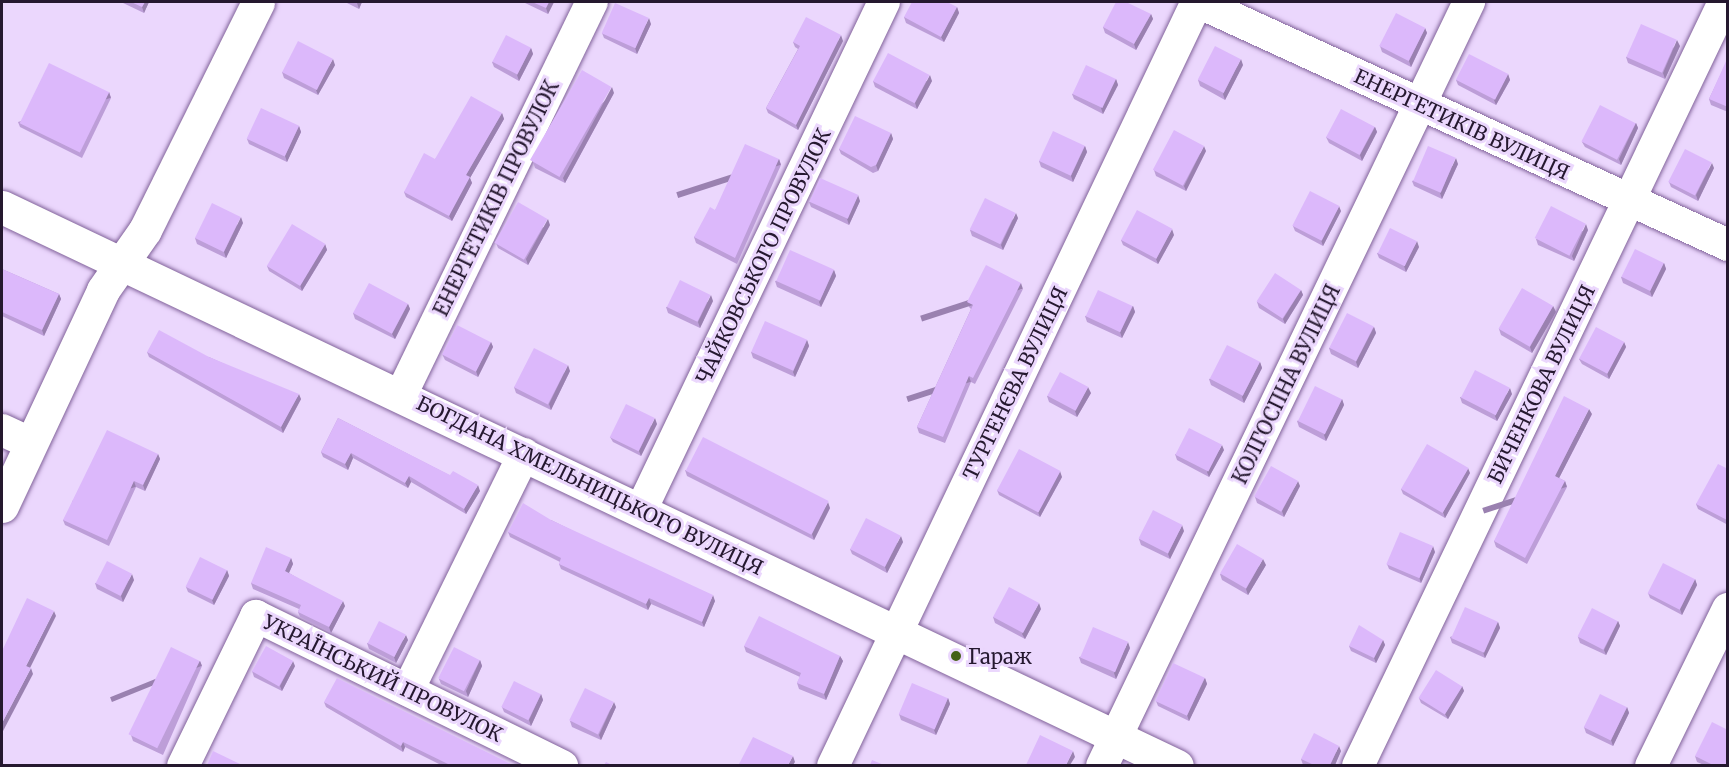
<!DOCTYPE html>
<html>
<head>
<meta charset="utf-8">
<style>
	body { margin:0 }
	#map { position:relative; width:1729px; height:767px; overflow:hidden; background:#ebd7fd; font-family:Merriweather,serif }
	div>[style] { position:absolute }
	.roads { filter:drop-shadow(0 0 2px #81629a) drop-shadow(0 0 2px #81629a) }
	.street>* { height:32px; margin:-16px; padding:0 16px; transform-origin:16px; border-radius:16px; background:#fff }
	.secondary>* { height:33px; margin:-16.5px; padding:0 16.5px; transform-origin:16.5px; border-radius:16.5px; background:#fff }
	.wall>* { inset:0; background:#bd9ed8 }
	.shaded-wall>* { inset:0; background:#9a81b0; transform-origin:0 0 }
	.building>* { inset:0; background:#dcb8fb; transform-origin:0 0 }
	.dots>* { width:16px; height:16px; translate:-50% -50%; box-sizing:border-box; border:3px solid #ebd7fd; border-radius:50% }
	span { translate:-50% -50%; white-space:nowrap; text-align:center; line-height:1.15; -webkit-text-stroke:6px #ebd7fd; paint-order:stroke }
	.street-label { font-size:20px; color:#25182f }
	.poi-label { font-size:20px; color:#25182f }
	.left { translate:0 -50%; text-align:left }
	.frame { position:absolute; inset:0; border:3px solid #25182f; pointer-events:none }
</style>
</head>
<body>
<div id="map">
	<div class="roads">
		<div class="street">
			<i style="left:1198px;top:2px;width:583px;rotate:24.63deg"></i>
			<i style="left:401px;top:395px;width:437px;rotate:-64.1deg"></i>
			<i style="left:2px;top:430px;width:31px;rotate:25deg"></i>
			<i style="left:641px;top:510px;width:563px;rotate:-64.44deg"></i>
			<i style="left:408px;top:690px;width:263px;rotate:-63.8deg"></i>
			<i style="left:183px;top:766px;width:167px;rotate:-64deg"></i>
			<i style="left:256px;top:616px;width:341px;rotate:26.1deg"></i>
			<i style="left:833px;top:766px;width:846px;rotate:-64.53deg"></i>
			<i style="left:1102px;top:766px;width:848px;rotate:-64.34deg"></i>
			<i style="left:1358px;top:766px;width:847px;rotate:-64.4deg"></i>
			<i style="left:1651px;top:766px;width:175px;rotate:-63.9deg"></i>
		</div>
		<div class="secondary">
			<i style="left:2px;top:207px;width:1301px;rotate:25.44deg"></i>
			<i style="left:2px;top:506px;width:238px;rotate:-64.9deg"></i>
			<i style="left:103px;top:290px;width:73px;rotate:-55deg"></i>
			<i style="left:145px;top:230px;width:254px;rotate:-63.6deg"></i>
		</div>
	</div>
	<div class="wall">
		<i style="clip-path:polygon(121px 2px,149px 2px,144px 13px)"></i>
		<i style="clip-path:polygon(345px 2px,362px 2px,359px 9px)"></i>
		<i style="clip-path:polygon(523px 2px,554px 2px,548px 14px)"></i>
		<i style="clip-path:polygon(957px 7px,959px 13px,944px 42px,906px 23px,904px 17px)"></i>
		<i style="clip-path:polygon(1151px 14px,1153px 19px,1136px 50px,1105px 33px,1103px 27px)"></i>
		<i style="clip-path:polygon(651px 24px,637px 54px,604px 38px,602px 33px)"></i>
		<i style="clip-path:polygon(1425px 28px,1427px 33px,1411px 67px,1382px 52px,1380px 46px)"></i>
		<i style="clip-path:polygon(843px 41px,798px 130px,768px 113px,766px 108px,798px 49px,795px 47px,793px 42px)"></i>
		<i style="clip-path:polygon(1680px 46px,1665px 79px,1628px 63px,1626px 57px)"></i>
		<i style="clip-path:polygon(531px 48px,533px 54px,519px 81px,494px 67px,492px 62px)"></i>
		<i style="clip-path:polygon(1728px 59px,1728px 112px,1711px 105px,1709px 99px)"></i>
		<i style="clip-path:polygon(335px 65px,318px 95px,284px 78px,282px 72px)"></i>
		<i style="clip-path:polygon(1243px 65px,1225px 100px,1200px 86px,1198px 80px)"></i>
		<i style="clip-path:polygon(1508px 74px,1510px 80px,1496px 105px,1458px 85px,1456px 80px)"></i>
		<i style="clip-path:polygon(1116px 79px,1118px 85px,1103px 114px,1074px 99px,1072px 94px)"></i>
		<i style="clip-path:polygon(873px 81px,932px 81px,917px 109px,875px 87px)"></i>
		<i style="clip-path:polygon(109px 92px,111px 98px,82px 158px,20px 127px,18px 122px)"></i>
		<i style="clip-path:polygon(614px 93px,565px 183px,535px 168px,533px 162px)"></i>
		<i style="clip-path:polygon(502px 113px,504px 119px,470px 178px,472px 183px,452px 221px,406px 197px,404px 192px,435px 159px)"></i>
		<i style="clip-path:polygon(1636px 123px,1638px 128px,1621px 165px,1585px 147px,1582px 142px)"></i>
		<i style="clip-path:polygon(299px 126px,301px 132px,287px 162px,249px 144px,247px 139px)"></i>
		<i style="clip-path:polygon(1375px 127px,1377px 132px,1362px 161px,1329px 143px,1326px 137px)"></i>
		<i style="clip-path:polygon(891px 133px,893px 139px,878px 171px,873px 173px,841px 154px,839px 149px)"></i>
		<i style="clip-path:polygon(1085px 146px,1087px 152px,1073px 182px,1041px 167px,1039px 161px)"></i>
		<i style="clip-path:polygon(1206px 151px,1186px 191px,1156px 176px,1154px 170px)"></i>
		<i style="clip-path:polygon(779px 159px,781px 165px,737px 264px,696px 243px,694px 237px,715px 210px)"></i>
		<i style="clip-path:polygon(1458px 164px,1442px 199px,1414px 186px,1412px 181px)"></i>
		<i style="clip-path:polygon(1714px 168px,1698px 201px,1671px 187px,1669px 182px)"></i>
		<i style="clip-path:polygon(860px 201px,849px 225px,811px 207px,809px 202px)"></i>
		<i style="clip-path:polygon(1341px 211px,1323px 246px,1295px 231px,1293px 226px)"></i>
		<i style="clip-path:polygon(1018px 218px,1003px 250px,972px 236px,970px 230px)"></i>
		<i style="clip-path:polygon(243px 223px,226px 258px,197px 244px,195px 238px)"></i>
		<i style="clip-path:polygon(550px 225px,528px 265px,498px 248px,496px 243px)"></i>
		<i style="clip-path:polygon(1588px 230px,1574px 261px,1538px 245px,1536px 239px)"></i>
		<i style="clip-path:polygon(1174px 235px,1158px 264px,1123px 245px,1121px 240px)"></i>
		<i style="clip-path:polygon(325px 244px,327px 250px,302px 291px,269px 271px,267px 266px)"></i>
		<i style="clip-path:polygon(1419px 247px,1406px 272px,1379px 258px,1377px 253px)"></i>
		<i style="clip-path:polygon(1664px 263px,1666px 269px,1652px 297px,1623px 283px,1621px 277px)"></i>
		<i style="clip-path:polygon(2px 269px,59px 294px,61px 299px,44px 336px,2px 316px)"></i>
		<i style="clip-path:polygon(834px 270px,836px 276px,821px 307px,777px 287px,775px 281px)"></i>
		<i style="clip-path:polygon(1023px 289px,975px 384px,971px 382px,945px 443px,919px 433px,917px 427px,971px 309px,969px 307px,967px 302px)"></i>
		<i style="clip-path:polygon(1301px 290px,1303px 295px,1285px 324px,1259px 308px,1257px 302px)"></i>
		<i style="clip-path:polygon(713px 301px,700px 328px,668px 313px,666px 307px)"></i>
		<i style="clip-path:polygon(408px 304px,410px 309px,395px 339px,355px 319px,353px 313px)"></i>
		<i style="clip-path:polygon(1133px 306px,1135px 312px,1122px 338px,1087px 322px,1085px 316px)"></i>
		<i style="clip-path:polygon(1553px 306px,1556px 312px,1532px 353px,1501px 335px,1499px 329px)"></i>
		<i style="clip-path:polygon(1374px 327px,1376px 333px,1358px 368px,1331px 354px,1329px 348px)"></i>
		<i style="clip-path:polygon(807px 340px,809px 346px,795px 377px,753px 358px,751px 352px)"></i>
		<i style="clip-path:polygon(491px 342px,493px 347px,478px 377px,445px 360px,442px 354px)"></i>
		<i style="clip-path:polygon(1624px 342px,1626px 347px,1609px 379px,1582px 364px,1579px 359px)"></i>
		<i style="clip-path:polygon(147px 352px,209px 357px,301px 399px,283px 433px,149px 357px)"></i>
		<i style="clip-path:polygon(1260px 362px,1262px 368px,1244px 403px,1211px 385px,1209px 379px)"></i>
		<i style="clip-path:polygon(570px 371px,551px 410px,516px 393px,514px 387px)"></i>
		<i style="clip-path:polygon(1091px 393px,1077px 417px,1049px 402px,1047px 396px)"></i>
		<i style="clip-path:polygon(1512px 394px,1497px 421px,1462px 403px,1460px 397px)"></i>
		<i style="clip-path:polygon(1342px 399px,1344px 405px,1326px 441px,1299px 427px,1297px 421px)"></i>
		<i style="clip-path:polygon(1592px 414px,1559px 478px,1565px 481px,1567px 487px,1527px 564px,1496px 547px,1494px 541px)"></i>
		<i style="clip-path:polygon(338px 418px,480px 491px,466px 514px,411px 482px,408px 488px,353px 458px,348px 470px,323px 457px,321px 452px)"></i>
		<i style="clip-path:polygon(657px 424px,641px 456px,613px 442px,610px 437px)"></i>
		<i style="clip-path:polygon(1224px 450px,1209px 477px,1177px 460px,1175px 454px)"></i>
		<i style="clip-path:polygon(158px 454px,160px 459px,145px 491px,136px 487px,109px 546px,65px 525px,63px 520px)"></i>
		<i style="clip-path:polygon(1728px 469px,1728px 525px,1698px 509px,1696px 504px)"></i>
		<i style="clip-path:polygon(685px 470px,830px 508px,814px 540px,687px 476px)"></i>
		<i style="clip-path:polygon(1470px 473px,1445px 518px,1403px 494px,1401px 489px)"></i>
		<i style="clip-path:polygon(1062px 477px,1040px 517px,999px 495px,997px 490px)"></i>
		<i style="clip-path:polygon(1300px 486px,1284px 517px,1257px 503px,1255px 497px)"></i>
		<i style="clip-path:polygon(551px 520px,715px 601px,704px 627px,651px 604px,648px 610px,561px 569px,559px 564px,560px 562px,510px 537px,508px 532px)"></i>
		<i style="clip-path:polygon(1184px 531px,1170px 559px,1141px 545px,1139px 539px)"></i>
		<i style="clip-path:polygon(903px 542px,887px 573px,852px 554px,850px 549px)"></i>
		<i style="clip-path:polygon(1435px 552px,1421px 583px,1389px 569px,1387px 564px)"></i>
		<i style="clip-path:polygon(291px 558px,293px 564px,289px 573px,345px 606px,331px 633px,300px 617px,298px 612px,299px 609px,253px 589px,251px 583px)"></i>
		<i style="clip-path:polygon(1266px 565px,1248px 595px,1222px 580px,1220px 574px)"></i>
		<i style="clip-path:polygon(227px 570px,229px 576px,214px 605px,188px 592px,186px 587px)"></i>
		<i style="clip-path:polygon(1695px 579px,1697px 585px,1682px 615px,1650px 598px,1648px 593px)"></i>
		<i style="clip-path:polygon(134px 580px,123px 602px,97px 589px,95px 583px)"></i>
		<i style="clip-path:polygon(1041px 609px,1025px 639px,995px 623px,993px 617px)"></i>
		<i style="clip-path:polygon(1618px 621px,1620px 626px,1606px 655px,1580px 643px,1578px 637px)"></i>
		<i style="clip-path:polygon(1498px 622px,1500px 628px,1485px 658px,1452px 643px,1450px 637px)"></i>
		<i style="clip-path:polygon(408px 640px,396px 663px,369px 649px,367px 643px)"></i>
		<i style="clip-path:polygon(1383px 640px,1385px 645px,1376px 663px,1351px 651px,1349px 646px)"></i>
		<i style="clip-path:polygon(744px 646px,840px 656px,843px 661px,826px 700px,799px 689px,797px 683px,800px 677px,746px 652px)"></i>
		<i style="clip-path:polygon(1130px 648px,1116px 679px,1081px 663px,1079px 657px)"></i>
		<i style="clip-path:polygon(480px 660px,482px 666px,468px 697px,441px 684px,439px 679px)"></i>
		<i style="clip-path:polygon(200px 661px,202px 666px,163px 755px,133px 741px,131px 735px)"></i>
		<i style="clip-path:polygon(295px 666px,282px 691px,254px 677px,252px 671px)"></i>
		<i style="clip-path:polygon(1205px 678px,1207px 684px,1189px 721px,1158px 706px,1156px 701px)"></i>
		<i style="clip-path:polygon(1462px 686px,1464px 691px,1448px 719px,1421px 703px,1419px 698px)"></i>
		<i style="clip-path:polygon(541px 694px,543px 700px,531px 726px,504px 712px,502px 707px)"></i>
		<i style="clip-path:polygon(948px 698px,950px 704px,936px 735px,901px 720px,899px 714px)"></i>
		<i style="clip-path:polygon(324px 702px,513px 765px,441px 765px,405px 747px,403px 752px,326px 707px)"></i>
		<i style="clip-path:polygon(616px 707px,601px 740px,572px 727px,570px 721px)"></i>
		<i style="clip-path:polygon(1627px 707px,1629px 713px,1613px 746px,1586px 733px,1584px 727px)"></i>
		<i style="clip-path:polygon(1341px 751px,1335px 765px,1303px 765px,1301px 759px)"></i>
		<i style="clip-path:polygon(1695px 756px,1728px 765px,1704px 765px,1697px 762px)"></i>
	</div>
	<div class="shaded-wall">
		<i style="clip-path:polygon(145px 2px,149px 2px,144px 13px,142px 7px)"></i>
		<i style="clip-path:polygon(357px 2px,362px 2px,359px 9px,357px 3px)"></i>
		<i style="clip-path:polygon(549px 2px,554px 2px,548px 14px,546px 8px)"></i>
		<i style="clip-path:polygon(957px 7px,959px 13px,944px 42px,941px 37px)"></i>
		<i style="clip-path:polygon(1151px 14px,1153px 19px,1136px 50px,1134px 44px)"></i>
		<i style="clip-path:polygon(649px 18px,651px 24px,637px 54px,635px 48px)"></i>
		<i style="clip-path:polygon(1425px 28px,1427px 33px,1411px 67px,1409px 61px)"></i>
		<i style="clip-path:polygon(841px 35px,843px 41px,798px 130px,796px 125px)"></i>
		<i style="clip-path:polygon(1677px 40px,1680px 46px,1665px 79px,1663px 73px)"></i>
		<i style="clip-path:polygon(531px 48px,533px 54px,519px 81px,517px 75px)"></i>
		<i style="clip-path:polygon(333px 59px,335px 65px,318px 95px,316px 90px)"></i>
		<i style="clip-path:polygon(1241px 59px,1243px 65px,1225px 100px,1223px 94px)"></i>
		<i style="clip-path:polygon(1508px 74px,1510px 80px,1496px 105px,1494px 100px)"></i>
		<i style="clip-path:polygon(930px 75px,932px 81px,917px 109px,915px 103px)"></i>
		<i style="clip-path:polygon(1116px 79px,1118px 85px,1103px 114px,1101px 108px)"></i>
		<i style="clip-path:polygon(612px 87px,614px 93px,565px 183px,563px 178px)"></i>
		<i style="left:109px;top:92px;width:6px;height:67px;rotate:72deg"></i>
		<i style="clip-path:polygon(502px 113px,504px 119px,470px 178px,472px 183px,452px 221px,449px 216px,466px 175px)"></i>
		<i style="clip-path:polygon(1636px 123px,1638px 128px,1621px 165px,1619px 159px)"></i>
		<i style="clip-path:polygon(299px 126px,301px 132px,287px 162px,285px 156px)"></i>
		<i style="clip-path:polygon(1375px 127px,1377px 132px,1362px 161px,1360px 155px)"></i>
		<i style="clip-path:polygon(891px 133px,893px 139px,878px 171px,876px 165px)"></i>
		<i style="clip-path:polygon(1085px 146px,1087px 152px,1073px 182px,1071px 176px)"></i>
		<i style="clip-path:polygon(1204px 146px,1206px 151px,1186px 191px,1184px 186px)"></i>
		<i style="clip-path:polygon(1456px 158px,1458px 164px,1442px 199px,1440px 193px)"></i>
		<i style="left:779px;top:159px;width:6px;height:108px;rotate:72deg"></i>
		<i style="clip-path:polygon(1712px 163px,1714px 168px,1698px 201px,1696px 195px)"></i>
		<i style="clip-path:polygon(858px 195px,860px 201px,849px 225px,847px 219px)"></i>
		<i style="clip-path:polygon(1339px 206px,1341px 211px,1323px 246px,1321px 240px)"></i>
		<i style="clip-path:polygon(1016px 213px,1018px 218px,1003px 250px,1001px 245px)"></i>
		<i style="clip-path:polygon(241px 217px,243px 223px,226px 258px,224px 252px)"></i>
		<i style="clip-path:polygon(548px 219px,550px 225px,528px 265px,526px 259px)"></i>
		<i style="clip-path:polygon(1586px 224px,1588px 230px,1574px 261px,1572px 256px)"></i>
		<i style="clip-path:polygon(1172px 229px,1174px 235px,1158px 264px,1156px 259px)"></i>
		<i style="clip-path:polygon(1417px 241px,1419px 247px,1406px 272px,1404px 266px)"></i>
		<i style="clip-path:polygon(325px 244px,327px 250px,302px 291px,300px 285px)"></i>
		<i style="clip-path:polygon(1664px 263px,1666px 269px,1652px 297px,1650px 291px)"></i>
		<i style="clip-path:polygon(834px 270px,836px 276px,821px 307px,819px 302px)"></i>
		<i style="left:1021px;top:283px;width:6px;height:106px;rotate:72deg"></i>
		<i style="clip-path:polygon(1301px 290px,1303px 295px,1285px 324px,1283px 319px)"></i>
		<i style="clip-path:polygon(59px 294px,61px 299px,44px 336px,42px 330px)"></i>
		<i style="clip-path:polygon(711px 295px,713px 301px,700px 328px,698px 322px)"></i>
		<i style="clip-path:polygon(408px 304px,410px 309px,395px 339px,392px 334px)"></i>
		<i style="clip-path:polygon(1133px 306px,1135px 312px,1122px 338px,1120px 332px)"></i>
		<i style="clip-path:polygon(1553px 306px,1556px 312px,1532px 353px,1530px 347px)"></i>
		<i style="clip-path:polygon(1374px 327px,1376px 333px,1358px 368px,1356px 362px)"></i>
		<i style="clip-path:polygon(807px 340px,809px 346px,795px 377px,793px 372px)"></i>
		<i style="clip-path:polygon(491px 342px,493px 347px,478px 377px,476px 371px)"></i>
		<i style="clip-path:polygon(1624px 342px,1626px 347px,1609px 379px,1607px 373px)"></i>
		<i style="clip-path:polygon(1260px 362px,1262px 368px,1244px 403px,1242px 397px)"></i>
		<i style="clip-path:polygon(568px 365px,570px 371px,551px 410px,549px 404px)"></i>
		<i style="left:969px;top:376px;width:6px;height:66px;rotate:72deg"></i>
		<i style="clip-path:polygon(1088px 387px,1091px 393px,1077px 417px,1075px 411px)"></i>
		<i style="clip-path:polygon(1510px 388px,1512px 394px,1497px 421px,1495px 416px)"></i>
		<i style="clip-path:polygon(299px 394px,301px 399px,283px 433px,281px 427px)"></i>
		<i style="clip-path:polygon(1342px 399px,1344px 405px,1326px 441px,1324px 435px)"></i>
		<i style="clip-path:polygon(1589px 409px,1592px 414px,1557px 482px,1555px 476px)"></i>
		<i style="clip-path:polygon(655px 418px,657px 424px,641px 456px,639px 451px)"></i>
		<i style="clip-path:polygon(1222px 445px,1224px 450px,1209px 477px,1207px 472px)"></i>
		<i style="clip-path:polygon(351px 453px,353px 458px,348px 470px,345px 464px)"></i>
		<i style="clip-path:polygon(158px 454px,160px 459px,145px 491px,143px 485px)"></i>
		<i style="clip-path:polygon(1468px 468px,1470px 473px,1445px 518px,1443px 512px)"></i>
		<i style="clip-path:polygon(1060px 471px,1062px 477px,1040px 517px,1038px 512px)"></i>
		<i style="clip-path:polygon(409px 476px,411px 482px,408px 488px,405px 483px)"></i>
		<i style="left:134px;top:481px;width:6px;height:65px;rotate:72deg"></i>
		<i style="clip-path:polygon(1298px 481px,1300px 486px,1284px 517px,1282px 511px)"></i>
		<i style="left:1565px;top:481px;width:6px;height:87px;rotate:72deg"></i>
		<i style="clip-path:polygon(478px 485px,480px 491px,466px 514px,464px 509px)"></i>
		<i style="clip-path:polygon(828px 502px,830px 508px,814px 540px,812px 534px)"></i>
		<i style="clip-path:polygon(1182px 525px,1184px 531px,1170px 559px,1168px 554px)"></i>
		<i style="clip-path:polygon(901px 536px,903px 542px,887px 573px,885px 567px)"></i>
		<i style="clip-path:polygon(1433px 546px,1435px 552px,1421px 583px,1419px 577px)"></i>
		<i style="clip-path:polygon(291px 558px,293px 564px,287px 577px,285px 571px)"></i>
		<i style="clip-path:polygon(1263px 559px,1266px 565px,1248px 595px,1246px 589px)"></i>
		<i style="clip-path:polygon(227px 570px,229px 576px,214px 605px,212px 600px)"></i>
		<i style="clip-path:polygon(132px 574px,134px 580px,123px 602px,121px 596px)"></i>
		<i style="clip-path:polygon(1695px 579px,1697px 585px,1682px 615px,1680px 609px)"></i>
		<i style="clip-path:polygon(713px 595px,715px 601px,704px 627px,702px 622px)"></i>
		<i style="clip-path:polygon(649px 598px,651px 604px,648px 610px,646px 604px)"></i>
		<i style="clip-path:polygon(343px 601px,345px 606px,331px 633px,329px 627px)"></i>
		<i style="clip-path:polygon(1039px 603px,1041px 609px,1025px 639px,1022px 634px)"></i>
		<i style="clip-path:polygon(54px 611px,56px 616px,28px 672px,26px 666px)"></i>
		<i style="clip-path:polygon(1618px 621px,1620px 626px,1606px 655px,1604px 650px)"></i>
		<i style="clip-path:polygon(1498px 622px,1500px 628px,1485px 658px,1483px 652px)"></i>
		<i style="clip-path:polygon(406px 635px,408px 640px,396px 663px,394px 657px)"></i>
		<i style="clip-path:polygon(1383px 640px,1385px 645px,1376px 663px,1374px 658px)"></i>
		<i style="clip-path:polygon(1128px 642px,1130px 648px,1116px 679px,1114px 673px)"></i>
		<i style="clip-path:polygon(840px 656px,843px 661px,826px 700px,824px 694px)"></i>
		<i style="clip-path:polygon(480px 660px,482px 666px,468px 697px,466px 691px)"></i>
		<i style="left:200px;top:661px;width:5px;height:97px;rotate:68deg"></i>
		<i style="clip-path:polygon(293px 661px,295px 666px,282px 691px,280px 686px)"></i>
		<i style="clip-path:polygon(31px 668px,33px 674px,2px 733px,2px 723px)"></i>
		<i style="clip-path:polygon(1205px 678px,1207px 684px,1189px 721px,1187px 715px)"></i>
		<i style="clip-path:polygon(1462px 686px,1464px 691px,1448px 719px,1445px 714px)"></i>
		<i style="clip-path:polygon(541px 694px,543px 700px,531px 726px,529px 720px)"></i>
		<i style="clip-path:polygon(948px 698px,950px 704px,936px 735px,934px 730px)"></i>
		<i style="clip-path:polygon(614px 702px,616px 707px,601px 740px,599px 735px)"></i>
		<i style="clip-path:polygon(1627px 707px,1629px 713px,1613px 746px,1611px 740px)"></i>
		<i style="clip-path:polygon(403px 742px,405px 747px,403px 752px,401px 746px)"></i>
		<i style="clip-path:polygon(1339px 746px,1341px 751px,1335px 765px,1330px 765px)"></i>
		<i style="clip-path:polygon(1073px 751px,1075px 757px,1070px 765px,1066px 765px)"></i>
		<i style="clip-path:polygon(793px 756px,795px 762px,793px 765px,788px 765px)"></i>
	</div>
	<div class="building">
		<i style="clip-path:polygon(131px 2px,145px 2px,142px 7px)"></i>
		<i style="clip-path:polygon(532px 2px,549px 2px,546px 8px)"></i>
		<i style="clip-path:polygon(912px 2px,947px 2px,957px 7px,941px 37px,904px 17px)"></i>
		<i style="clip-path:polygon(1116px 2px,1126px 2px,1151px 14px,1134px 44px,1103px 27px)"></i>
		<i style="left:615px;top:3px;width:37px;height:33px;rotate:24deg"></i>
		<i style="left:1396px;top:13px;width:33px;height:37px;rotate:27deg"></i>
		<i style="clip-path:polygon(806px 17px,841px 35px,796px 125px,766px 108px,800px 46px,793px 42px)"></i>
		<i style="left:1641px;top:24px;width:39px;height:36px;rotate:24deg"></i>
		<i style="left:506px;top:35px;width:28px;height:30px;rotate:27deg"></i>
		<i style="left:298px;top:41px;width:39px;height:35px;rotate:27deg"></i>
		<i style="left:1215px;top:46px;width:29px;height:38px;rotate:27deg"></i>
		<i style="left:888px;top:53px;width:47px;height:32px;rotate:28deg"></i>
		<i style="left:1469px;top:54px;width:44px;height:29px;rotate:27deg"></i>
		<i style="clip-path:polygon(1727px 59px,1728px 59px,1728px 107px,1709px 99px)"></i>
		<i style="left:49px;top:63px;width:67px;height:67px;rotate:26deg"></i>
		<i style="left:1086px;top:65px;width:33px;height:32px;rotate:25deg"></i>
		<i style="left:582px;top:70px;width:34px;height:104px;rotate:30deg"></i>
		<i style="clip-path:polygon(471px 96px,502px 113px,466px 175px,470px 177px,449px 216px,404px 192px,424px 153px,435px 159px)"></i>
		<i style="left:1600px;top:105px;width:40px;height:41px;rotate:27deg"></i>
		<i style="left:261px;top:108px;width:42px;height:34px;rotate:25deg"></i>
		<i style="left:1341px;top:109px;width:38px;height:32px;rotate:28deg"></i>
		<i style="clip-path:polygon(855px 116px,891px 133px,876px 165px,871px 167px,839px 149px)"></i>
		<i style="left:1174px;top:130px;width:34px;height:45px;rotate:28deg"></i>
		<i style="left:1053px;top:131px;width:35px;height:33px;rotate:25deg"></i>
		<i style="clip-path:polygon(745px 144px,779px 159px,735px 258px,694px 237px,710px 207px,715px 210px)"></i>
		<i style="left:1428px;top:146px;width:30px;height:38px;rotate:23deg"></i>
		<i style="left:1685px;top:149px;width:30px;height:37px;rotate:27deg"></i>
		<i style="left:820px;top:178px;width:42px;height:26px;rotate:24deg"></i>
		<i style="left:1310px;top:191px;width:33px;height:39px;rotate:27deg"></i>
		<i style="left:985px;top:198px;width:34px;height:35px;rotate:26deg"></i>
		<i style="left:518px;top:202px;width:34px;height:47px;rotate:30deg"></i>
		<i style="left:212px;top:203px;width:32px;height:39px;rotate:26deg"></i>
		<i style="left:1551px;top:206px;width:39px;height:36px;rotate:27deg"></i>
		<i style="left:1137px;top:210px;width:40px;height:34px;rotate:28deg"></i>
		<i style="left:292px;top:224px;width:39px;height:49px;rotate:31deg"></i>
		<i style="left:1390px;top:228px;width:30px;height:28px;rotate:26deg"></i>
		<i style="left:1635px;top:249px;width:32px;height:31px;rotate:26deg"></i>
		<i style="left:790px;top:250px;width:48px;height:34px;rotate:24deg"></i>
		<i style="clip-path:polygon(986px 265px,1021px 283px,973px 378px,969px 376px,943px 437px,917px 427px,973px 305px,967px 302px)"></i>
		<i style="clip-path:polygon(2px 269px,59px 294px,42px 330px,2px 312px)"></i>
		<i style="left:1275px;top:273px;width:31px;height:34px;rotate:33deg"></i>
		<i style="left:680px;top:280px;width:34px;height:30px;rotate:26deg"></i>
		<i style="left:369px;top:283px;width:44px;height:34px;rotate:28deg"></i>
		<i style="left:1522px;top:288px;width:36px;height:47px;rotate:30deg"></i>
		<i style="left:1098px;top:290px;width:38px;height:29px;rotate:25deg"></i>
		<i style="left:1347px;top:313px;width:30px;height:39px;rotate:27deg"></i>
		<i style="left:765px;top:321px;width:46px;height:34px;rotate:24deg"></i>
		<i style="left:457px;top:325px;width:38px;height:33px;rotate:27deg"></i>
		<i style="left:1596px;top:327px;width:32px;height:36px;rotate:28deg"></i>
		<i style="clip-path:polygon(159px 330px,209px 357px,299px 394px,281px 427px,147px 352px)"></i>
		<i style="left:1227px;top:345px;width:37px;height:38px;rotate:27deg"></i>
		<i style="left:534px;top:348px;width:38px;height:44px;rotate:27deg"></i>
		<i style="left:1475px;top:370px;width:39px;height:31px;rotate:27deg"></i>
		<i style="left:1060px;top:372px;width:32px;height:27px;rotate:28deg"></i>
		<i style="left:1315px;top:386px;width:30px;height:39px;rotate:26deg"></i>
		<i style="clip-path:polygon(1564px 396px,1589px 409px,1555px 476px,1565px 481px,1525px 558px,1494px 541px)"></i>
		<i style="left:626px;top:404px;width:32px;height:37px;rotate:26deg"></i>
		<i style="clip-path:polygon(338px 418px,450px 475px,453px 471px,478px 485px,464px 509px,409px 476px,405px 483px,351px 453px,345px 464px,321px 452px)"></i>
		<i style="left:1189px;top:428px;width:37px;height:30px;rotate:27deg"></i>
		<i style="clip-path:polygon(107px 430px,158px 454px,143px 485px,134px 481px,107px 540px,63px 520px)"></i>
		<i style="left:703px;top:437px;width:141px;height:38px;rotate:27deg"></i>
		<i style="left:1427px;top:444px;width:48px;height:52px;rotate:30deg"></i>
		<i style="left:1019px;top:449px;width:47px;height:47px;rotate:28deg"></i>
		<i style="clip-path:polygon(1718px 464px,1728px 469px,1727px 520px,1696px 504px)"></i>
		<i style="left:1271px;top:466px;width:31px;height:35px;rotate:29deg"></i>
		<i style="clip-path:polygon(523px 503px,551px 520px,713px 595px,702px 622px,649px 598px,646px 604px,559px 564px,561px 558px,508px 532px)"></i>
		<i style="left:1153px;top:510px;width:33px;height:32px;rotate:27deg"></i>
		<i style="left:866px;top:518px;width:39px;height:35px;rotate:27deg"></i>
		<i style="left:1400px;top:532px;width:36px;height:35px;rotate:23deg"></i>
		<i style="left:1237px;top:544px;width:30px;height:34px;rotate:30deg"></i>
		<i style="clip-path:polygon(266px 547px,291px 558px,285px 571px,343px 601px,329px 627px,298px 612px,301px 605px,251px 583px)"></i>
		<i style="left:200px;top:557px;width:30px;height:33px;rotate:26deg"></i>
		<i style="left:107px;top:561px;width:28px;height:25px;rotate:27deg"></i>
		<i style="left:1663px;top:563px;width:36px;height:34px;rotate:27deg"></i>
		<i style="left:1009px;top:587px;width:34px;height:34px;rotate:28deg"></i>
		<i style="clip-path:polygon(27px 598px,54px 611px,26px 666px,31px 668px,2px 723px,2px 651px)"></i>
		<i style="left:1465px;top:607px;width:36px;height:34px;rotate:24deg"></i>
		<i style="left:1592px;top:608px;width:29px;height:32px;rotate:27deg"></i>
		<i style="clip-path:polygon(759px 616px,840px 656px,824px 694px,797px 683px,801px 673px,744px 646px)"></i>
		<i style="left:379px;top:621px;width:30px;height:25px;rotate:27deg"></i>
		<i style="clip-path:polygon(1359px 625px,1383px 640px,1374px 658px,1349px 646px)"></i>
		<i style="left:1093px;top:627px;width:38px;height:33px;rotate:23deg"></i>
		<i style="left:266px;top:646px;width:31px;height:29px;rotate:29deg"></i>
		<i style="left:171px;top:647px;width:32px;height:97px;rotate:26deg"></i>
		<i style="left:454px;top:647px;width:29px;height:35px;rotate:27deg"></i>
		<i style="left:1173px;top:663px;width:35px;height:42px;rotate:25deg"></i>
		<i style="left:1436px;top:670px;width:31px;height:33px;rotate:32deg"></i>
		<i style="clip-path:polygon(337px 678px,513px 765px,450px 765px,403px 742px,401px 746px,324px 702px)"></i>
		<i style="left:514px;top:681px;width:30px;height:29px;rotate:26deg"></i>
		<i style="left:912px;top:683px;width:39px;height:34px;rotate:23deg"></i>
		<i style="left:585px;top:688px;width:32px;height:36px;rotate:26deg"></i>
		<i style="left:1600px;top:694px;width:30px;height:37px;rotate:26deg"></i>
		<i style="clip-path:polygon(1712px 722px,1728px 730px,1728px 765px,1713px 765px,1695px 756px)"></i>
		<i style="clip-path:polygon(1314px 733px,1339px 746px,1330px 765px,1314px 765px,1301px 759px)"></i>
		<i style="clip-path:polygon(1040px 735px,1073px 751px,1066px 765px,1026px 765px)"></i>
		<i style="clip-path:polygon(753px 737px,793px 756px,788px 765px,742px 765px,739px 764px)"></i>
		<i style="clip-path:polygon(213px 751px,240px 764px,239px 765px,207px 765px)"></i>
		<i style="clip-path:polygon(872px 760px,884px 765px,870px 765px)"></i>
		<i style="clip-path:polygon(606px 762px,612px 765px,604px 765px)"></i>
	</div>
	<div class="dots">
		<i style="left:956px;top:656px;background:#446115"></i>
	</div>
	<div class="street-label">
		<span style="left:1462px;top:124px;rotate:25deg">ЕНЕРГЕТИКІВ ВУЛИЦЯ</span>
		<span style="left:496px;top:198px;rotate:-64deg">ЕНЕРГЕТИКІВ ПРОВУЛОК</span>
		<span style="left:763px;top:256px;rotate:-64deg">ЧАЙКОВСЬКОГО ПРОВУЛОК</span>
		<span style="left:1015px;top:383px;rotate:-64deg">ТУРГЕНЄВА ВУЛИЦЯ</span>
		<span style="left:1286px;top:384px;rotate:-64deg">КОЛГОСПНА ВУЛИЦЯ</span>
		<span style="left:1541px;top:384px;rotate:-64deg">БИЧЕНКОВА ВУЛИЦЯ</span>
		<span style="left:590px;top:485px;rotate:26deg">БОГДАНА ХМЕЛЬНИЦЬКОГО ВУЛИЦЯ</span>
		<span style="left:383px;top:678px;rotate:26deg">УКРАЇНСЬКИЙ ПРОВУЛОК</span>
	</div>
	<div class="poi-label">
		<span class="left" style="left:968px;top:656px">Гараж</span>
	</div>
	<div class="frame"></div>
</div>
</body>
</html>
